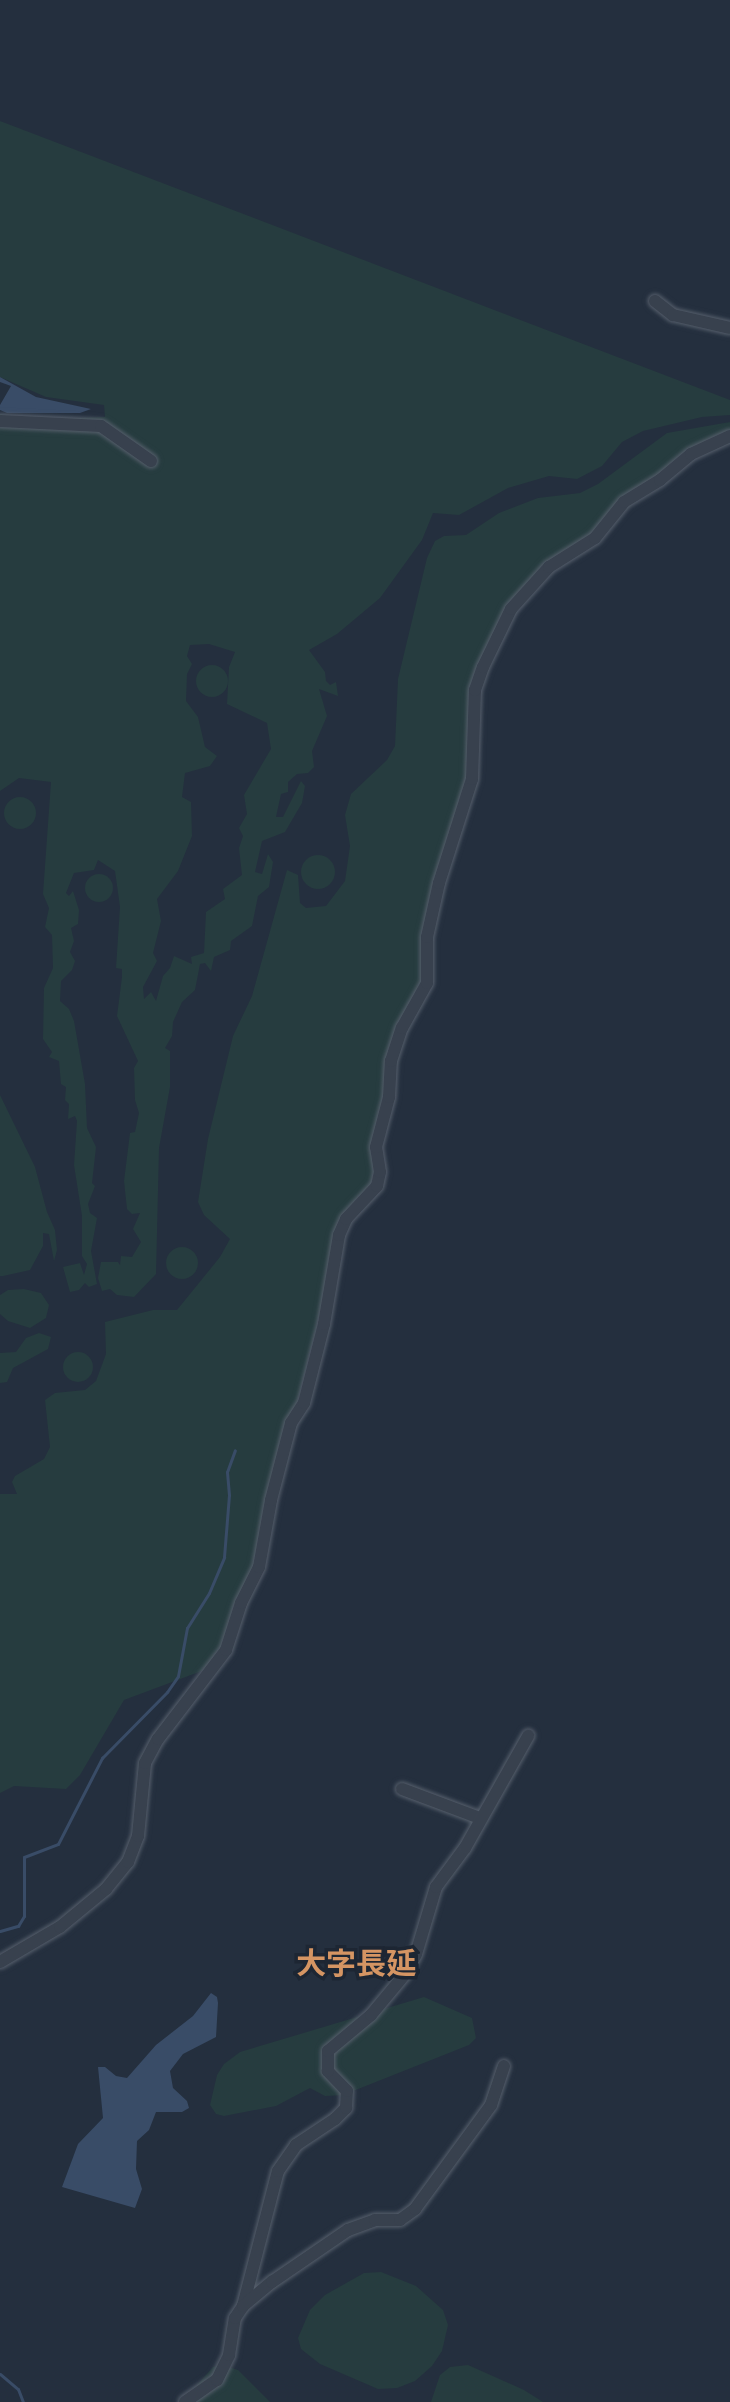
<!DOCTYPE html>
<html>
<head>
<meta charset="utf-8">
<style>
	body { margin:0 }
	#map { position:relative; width:730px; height:2402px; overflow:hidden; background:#242f3e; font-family:Ubuntu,"Noto Sans JP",sans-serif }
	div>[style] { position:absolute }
	.green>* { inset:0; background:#263c3f }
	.round { border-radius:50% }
	.water>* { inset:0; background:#394c67 }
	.stream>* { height:3px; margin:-1.5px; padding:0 1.5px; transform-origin:1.5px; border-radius:1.5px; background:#394c67 }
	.roads { filter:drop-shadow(0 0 2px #565f6c) drop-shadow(0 0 2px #565f6c) }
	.minor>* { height:12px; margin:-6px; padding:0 6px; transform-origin:6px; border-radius:6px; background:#38414e }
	span { translate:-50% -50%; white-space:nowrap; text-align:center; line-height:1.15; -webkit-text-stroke:7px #1d2633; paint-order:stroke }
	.quarter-label { font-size:30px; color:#d59563; font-weight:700 }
</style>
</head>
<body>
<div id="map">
	<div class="green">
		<i style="clip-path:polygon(evenodd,0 121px,730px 400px,730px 415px,702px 417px,643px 431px,622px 442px,602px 466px,577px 479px,549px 476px,508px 488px,459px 515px,433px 513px,422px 540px,380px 598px,337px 634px,309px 650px,325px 672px,326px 681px,330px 685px,336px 682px,338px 696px,319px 689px,327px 716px,312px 751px,314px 767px,308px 773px,297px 774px,288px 782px,288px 792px,281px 794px,276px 817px,283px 817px,301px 781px,305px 786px,302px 803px,285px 832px,262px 841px,255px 872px,262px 874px,268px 854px,273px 862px,269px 887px,258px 896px,252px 926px,231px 941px,230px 950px,214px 957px,211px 971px,205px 963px,200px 964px,195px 990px,182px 1002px,173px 1022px,172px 1036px,165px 1048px,170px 1051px,170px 1087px,159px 1148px,156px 1274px,134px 1297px,117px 1295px,110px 1289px,102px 1291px,98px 1278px,101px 1262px,118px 1262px,120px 1265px,121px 1256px,132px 1257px,141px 1242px,133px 1229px,140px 1213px,132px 1214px,127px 1209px,124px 1181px,130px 1133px,135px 1132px,139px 1113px,135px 1100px,134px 1068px,138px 1061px,117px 1016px,122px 977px,122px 969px,116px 968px,120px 907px,115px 871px,98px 860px,94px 870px,74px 873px,66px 893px,69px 896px,73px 891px,79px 910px,78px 924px,71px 928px,74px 941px,70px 952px,75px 961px,72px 970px,61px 981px,60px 1001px,69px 1009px,74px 1021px,85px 1084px,87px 1128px,96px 1147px,92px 1183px,95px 1186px,88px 1204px,90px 1213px,97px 1218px,91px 1251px,97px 1284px,89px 1287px,85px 1283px,79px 1290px,70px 1292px,63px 1267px,80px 1263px,84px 1275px,87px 1264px,82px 1256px,82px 1216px,74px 1165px,77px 1121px,75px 1116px,68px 1119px,69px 1104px,65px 1100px,66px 1087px,61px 1084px,59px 1061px,49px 1057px,52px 1052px,43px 1039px,44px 988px,53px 968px,52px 935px,45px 927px,49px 908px,43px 894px,51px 782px,19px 778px,0 791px,0 414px,21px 420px,105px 417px,104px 405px,46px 397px,0 377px,0 121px,209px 644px,235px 652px,229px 667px,227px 704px,267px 723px,271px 749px,244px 795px,247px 814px,239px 828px,243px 836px,239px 848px,242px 875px,223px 889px,225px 899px,206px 912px,204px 953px,191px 957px,192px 964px,174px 956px,170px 968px,163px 976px,156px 1001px,151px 992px,144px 999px,143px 987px,157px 961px,153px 953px,161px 921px,157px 899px,178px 871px,192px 836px,191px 802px,182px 797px,185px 773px,210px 766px,217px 756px,205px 747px,198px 717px,186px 701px,187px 674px,192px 664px,187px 656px,190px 645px,209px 644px)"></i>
		<i style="clip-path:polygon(730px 422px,730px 433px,689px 450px,596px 532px,552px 561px,481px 663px,469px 781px,452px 841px,424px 979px,403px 1020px,373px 1186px,345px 1215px,255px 1567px,222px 1648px,207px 1669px,124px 1700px,80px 1775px,66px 1789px,14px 1786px,0 1793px,0 1494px,17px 1494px,12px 1482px,15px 1476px,44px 1459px,50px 1447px,45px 1400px,55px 1393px,85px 1390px,96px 1381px,106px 1354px,105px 1322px,153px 1310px,177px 1310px,220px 1257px,230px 1239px,204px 1215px,198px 1202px,208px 1139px,233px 1036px,252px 996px,287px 870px,298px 875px,300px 903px,306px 908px,326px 906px,345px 881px,350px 846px,345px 815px,351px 794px,387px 760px,395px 746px,398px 679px,427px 558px,435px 541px,444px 536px,466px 535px,499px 513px,538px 498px,580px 493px,598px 484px,667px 433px)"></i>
		<i class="round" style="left:196px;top:665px;width:32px;height:32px"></i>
		<i class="round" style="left:4px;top:797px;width:32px;height:32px"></i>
		<i class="round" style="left:301px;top:855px;width:34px;height:34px"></i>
		<i class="round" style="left:85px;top:874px;width:28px;height:28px"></i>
		<i style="clip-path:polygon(0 1095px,35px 1167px,47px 1212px,55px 1230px,57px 1250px,54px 1261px,49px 1234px,43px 1233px,43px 1246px,30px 1270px,3px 1276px,0 1276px)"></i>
		<i class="round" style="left:166px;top:1247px;width:32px;height:32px"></i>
		<i style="clip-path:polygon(24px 1289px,41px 1293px,49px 1305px,46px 1318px,30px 1328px,8px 1321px,0 1314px,0 1295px,8px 1290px)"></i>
		<i style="clip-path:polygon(39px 1333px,51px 1337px,48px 1349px,13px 1368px,7px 1382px,0 1383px,0 1353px,16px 1352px,26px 1338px)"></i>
		<i class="round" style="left:63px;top:1352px;width:30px;height:30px"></i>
		<i style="clip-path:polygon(424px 1997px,472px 2018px,476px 2038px,469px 2045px,343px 2095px,325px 2096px,310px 2088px,276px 2106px,224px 2116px,216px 2114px,210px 2105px,217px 2075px,224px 2064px,240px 2052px)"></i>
		<i style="clip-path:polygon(381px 2272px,416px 2286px,443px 2310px,448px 2325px,442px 2351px,432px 2366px,415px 2381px,397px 2388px,378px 2389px,320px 2364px,301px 2349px,298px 2338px,310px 2310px,325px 2295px,364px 2273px)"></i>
		<i style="clip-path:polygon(221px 2365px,238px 2370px,270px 2402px,182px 2402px,213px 2367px)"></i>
		<i style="clip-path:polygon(468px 2365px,524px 2390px,543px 2402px,431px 2402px,440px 2375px,450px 2367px)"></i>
	</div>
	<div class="water">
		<i style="clip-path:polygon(0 377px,36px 397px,91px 409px,80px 413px,7px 413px,0 410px,0 405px,11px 386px,0 382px)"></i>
		<i style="clip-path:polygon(211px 1993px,217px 1997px,218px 2003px,216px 2037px,183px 2054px,170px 2071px,173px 2088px,187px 2101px,189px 2108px,182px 2112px,156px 2112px,149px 2130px,137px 2141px,136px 2169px,142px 2189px,135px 2208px,62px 2187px,78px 2144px,103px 2118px,98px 2067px,105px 2067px,116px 2076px,127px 2078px,156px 2045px,193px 2016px)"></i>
	</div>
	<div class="stream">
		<i style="left:0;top:1931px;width:19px;rotate:-16deg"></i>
		<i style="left:18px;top:1926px;width:12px;rotate:-59deg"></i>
		<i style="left:24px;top:1916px;width:59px;rotate:-90deg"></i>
		<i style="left:24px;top:1857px;width:36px;rotate:-21deg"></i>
		<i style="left:58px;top:1844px;width:97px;rotate:-62.9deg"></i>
		<i style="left:102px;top:1758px;width:93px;rotate:-45.4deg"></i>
		<i style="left:167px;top:1692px;width:19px;rotate:-55deg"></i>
		<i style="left:178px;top:1676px;width:49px;rotate:-79.4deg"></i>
		<i style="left:187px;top:1628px;width:41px;rotate:-57.8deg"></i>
		<i style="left:209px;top:1593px;width:39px;rotate:-67deg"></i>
		<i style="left:224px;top:1557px;width:62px;rotate:-85.4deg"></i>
		<i style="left:229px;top:1495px;width:23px;rotate:-95deg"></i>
		<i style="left:227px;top:1472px;width:23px;rotate:-70deg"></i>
		<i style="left:0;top:2374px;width:23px;rotate:40deg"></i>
		<i style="left:18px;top:2389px;width:14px;rotate:69deg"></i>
	</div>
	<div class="roads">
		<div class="minor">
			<i style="left:655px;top:301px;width:23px;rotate:38deg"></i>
			<i style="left:673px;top:315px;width:58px;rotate:12.8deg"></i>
			<i style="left:0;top:421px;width:101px;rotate:2.8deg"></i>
			<i style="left:101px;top:426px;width:61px;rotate:35deg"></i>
			<i style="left:402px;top:1789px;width:83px;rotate:20.4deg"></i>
			<i style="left:0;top:1962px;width:69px;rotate:-30.3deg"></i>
			<i style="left:60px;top:1927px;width:60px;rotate:-39.6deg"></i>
			<i style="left:106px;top:1889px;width:35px;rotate:-51deg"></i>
			<i style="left:128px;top:1862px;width:28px;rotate:-69deg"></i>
			<i style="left:138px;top:1836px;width:73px;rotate:-84.5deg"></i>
			<i style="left:145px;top:1763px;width:27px;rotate:-62deg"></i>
			<i style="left:158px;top:1739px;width:112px;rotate:-52.6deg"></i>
			<i style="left:226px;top:1650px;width:49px;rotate:-72.3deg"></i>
			<i style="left:241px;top:1603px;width:40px;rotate:-63.4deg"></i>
			<i style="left:259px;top:1567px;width:68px;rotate:-79.8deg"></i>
			<i style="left:271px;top:1500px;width:80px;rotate:-75.4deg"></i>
			<i style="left:291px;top:1423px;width:24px;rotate:-57deg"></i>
			<i style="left:304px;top:1403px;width:81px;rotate:-75.8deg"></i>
			<i style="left:324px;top:1324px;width:90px;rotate:-80.4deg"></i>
			<i style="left:339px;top:1235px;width:17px;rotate:-66deg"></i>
			<i style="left:346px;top:1219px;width:45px;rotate:-46.8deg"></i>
			<i style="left:377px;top:1186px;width:14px;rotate:-78deg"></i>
			<i style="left:380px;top:1172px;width:25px;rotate:-99deg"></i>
			<i style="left:376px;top:1147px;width:52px;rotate:-75.4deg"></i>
			<i style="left:389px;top:1097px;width:36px;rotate:-87deg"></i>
			<i style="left:391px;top:1061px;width:35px;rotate:-72deg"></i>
			<i style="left:402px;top:1028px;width:51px;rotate:-60.9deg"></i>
			<i style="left:427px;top:983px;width:46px;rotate:-90deg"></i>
			<i style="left:427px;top:937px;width:55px;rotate:-77.5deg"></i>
			<i style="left:439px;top:883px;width:109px;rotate:-72.4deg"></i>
			<i style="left:472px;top:779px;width:89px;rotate:-88.1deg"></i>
			<i style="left:475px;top:690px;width:24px;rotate:-71deg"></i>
			<i style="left:483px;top:667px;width:64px;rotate:-64.2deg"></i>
			<i style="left:511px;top:609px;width:57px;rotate:-47.9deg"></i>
			<i style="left:549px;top:567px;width:54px;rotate:-32.2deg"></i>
			<i style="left:595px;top:538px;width:46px;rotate:-51.1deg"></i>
			<i style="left:624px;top:502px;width:42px;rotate:-31.4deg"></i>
			<i style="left:660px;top:480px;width:40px;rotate:-40deg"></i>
			<i style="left:691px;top:454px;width:43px;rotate:-24.8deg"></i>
			<i style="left:243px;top:2306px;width:139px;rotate:-75.5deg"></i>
			<i style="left:278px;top:2171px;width:32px;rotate:-55deg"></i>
			<i style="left:296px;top:2145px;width:47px;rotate:-33.7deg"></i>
			<i style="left:335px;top:2119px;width:16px;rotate:-45deg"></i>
			<i style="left:346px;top:2108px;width:17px;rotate:-87deg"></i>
			<i style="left:347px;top:2091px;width:28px;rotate:-134deg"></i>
			<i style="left:328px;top:2071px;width:20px;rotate:-90deg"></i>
			<i style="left:328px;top:2051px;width:56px;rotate:-39.9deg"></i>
			<i style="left:371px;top:2015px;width:55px;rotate:-50.2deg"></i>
			<i style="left:406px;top:1973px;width:21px;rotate:-62deg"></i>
			<i style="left:416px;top:1954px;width:70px;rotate:-73.4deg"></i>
			<i style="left:436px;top:1887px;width:49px;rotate:-53.4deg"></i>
			<i style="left:465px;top:1848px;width:129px;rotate:-60.6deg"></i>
			<i style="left:185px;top:2402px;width:39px;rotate:-35deg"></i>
			<i style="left:217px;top:2380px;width:28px;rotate:-64deg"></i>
			<i style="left:229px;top:2355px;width:37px;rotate:-81deg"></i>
			<i style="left:235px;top:2318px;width:14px;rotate:-56deg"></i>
			<i style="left:243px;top:2306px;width:38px;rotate:-40deg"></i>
			<i style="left:272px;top:2282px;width:92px;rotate:-34.4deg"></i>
			<i style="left:348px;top:2230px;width:29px;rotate:-20deg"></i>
			<i style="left:375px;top:2220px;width:25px"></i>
			<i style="left:400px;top:2220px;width:19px;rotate:-36deg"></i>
			<i style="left:415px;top:2209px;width:129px;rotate:-53.8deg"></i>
			<i style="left:491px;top:2105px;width:41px;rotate:-71.6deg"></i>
		</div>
	</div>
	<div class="quarter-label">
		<span style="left:356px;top:1963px">大字長延</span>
	</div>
</div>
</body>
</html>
